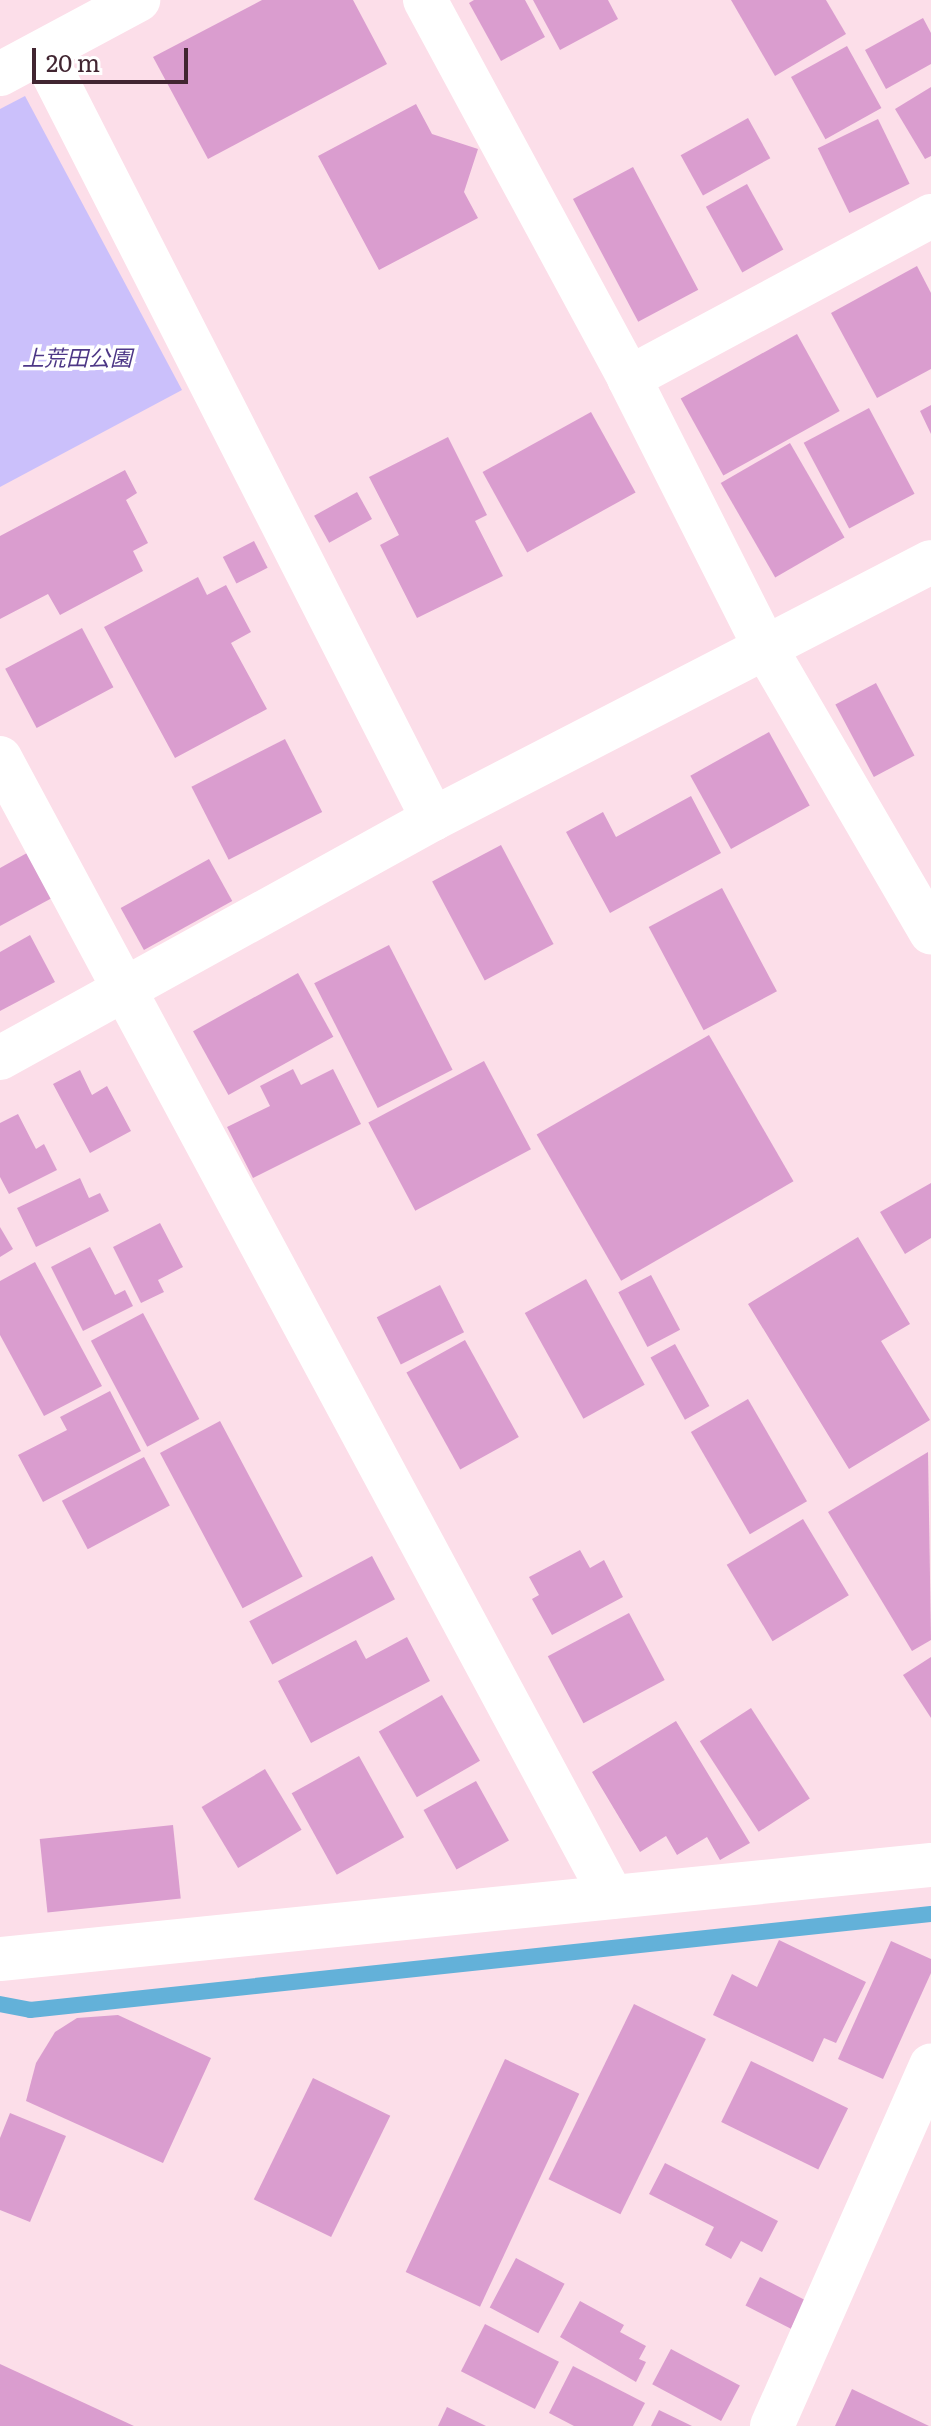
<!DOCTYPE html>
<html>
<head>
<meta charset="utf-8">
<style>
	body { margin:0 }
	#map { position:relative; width:931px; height:2426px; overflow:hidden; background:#fcdee9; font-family:Literata,"Noto Sans JP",serif }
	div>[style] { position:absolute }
	.green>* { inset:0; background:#cbc0fb }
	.stream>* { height:16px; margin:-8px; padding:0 8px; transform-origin:8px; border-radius:8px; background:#63b1d9 }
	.building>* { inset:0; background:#da9dcf; transform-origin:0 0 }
	.minor>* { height:44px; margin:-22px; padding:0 22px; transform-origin:22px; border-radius:22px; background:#fff }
	.tertiary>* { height:44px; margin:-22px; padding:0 22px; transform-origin:22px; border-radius:22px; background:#fff }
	span { translate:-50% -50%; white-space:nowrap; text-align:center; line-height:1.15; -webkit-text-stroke:7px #fff; paint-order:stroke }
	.park-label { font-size:22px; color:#4d3786; font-style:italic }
	.scale { position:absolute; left:32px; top:48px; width:156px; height:36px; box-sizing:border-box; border:4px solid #412531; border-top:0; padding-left:10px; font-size:24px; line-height:28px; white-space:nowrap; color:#412531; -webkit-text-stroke:6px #fff; paint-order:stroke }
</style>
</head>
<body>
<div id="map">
	<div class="green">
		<i style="clip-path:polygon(25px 96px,182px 390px,0 487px,0 109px)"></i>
	</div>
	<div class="stream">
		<i style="left:0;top:2004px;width:31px;rotate:11deg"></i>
		<i style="left:30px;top:2010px;width:906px;rotate:-6.08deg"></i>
	</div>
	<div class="building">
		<i style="clip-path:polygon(262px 0,353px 0,387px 64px,208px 159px,153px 57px)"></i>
		<i style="clip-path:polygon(474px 0,525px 0,545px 37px,501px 61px,469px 3px)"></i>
		<i style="clip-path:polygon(533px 0,608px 0,618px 19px,560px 50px)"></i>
		<i style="clip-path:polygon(731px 0,826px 0,846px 34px,775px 76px)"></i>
		<i style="clip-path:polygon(923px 18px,931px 33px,931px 64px,886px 89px,865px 50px)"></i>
		<i style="left:847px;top:46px;width:71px;height:64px;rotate:61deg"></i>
		<i style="clip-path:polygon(931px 87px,931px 156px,925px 159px,895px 109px)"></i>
		<i style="clip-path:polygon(416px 104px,432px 134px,478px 149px,464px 192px,478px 218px,379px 270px,318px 156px)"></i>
		<i style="left:748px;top:118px;width:46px;height:77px;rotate:61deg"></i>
		<i style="left:878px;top:119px;width:72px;height:67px;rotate:64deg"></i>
		<i style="left:633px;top:167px;width:139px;height:68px;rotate:62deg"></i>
		<i style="left:747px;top:184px;width:75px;height:47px;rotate:61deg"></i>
		<i style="clip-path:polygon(917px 266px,931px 293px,931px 369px,877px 398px,831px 313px)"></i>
		<i style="left:797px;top:334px;width:88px;height:133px;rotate:61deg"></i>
		<i style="clip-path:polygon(931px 405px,931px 434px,920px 411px)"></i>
		<i style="left:869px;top:408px;width:97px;height:74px;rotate:62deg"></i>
		<i style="left:591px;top:412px;width:92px;height:124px;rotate:61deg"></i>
		<i style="clip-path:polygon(448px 437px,487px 515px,475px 521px,503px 576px,417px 618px,380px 545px,399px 535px,369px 477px)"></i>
		<i style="left:790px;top:443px;width:109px;height:80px;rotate:60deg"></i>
		<i style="clip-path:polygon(125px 470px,137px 493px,126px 500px,148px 543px,133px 551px,143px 571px,60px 615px,48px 594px,0 619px,0 536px)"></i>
		<i style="left:357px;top:492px;width:31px;height:49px;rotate:61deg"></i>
		<i style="left:254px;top:541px;width:30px;height:35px;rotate:63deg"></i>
		<i style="clip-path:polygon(198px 577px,207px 595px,226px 585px,251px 632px,231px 643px,267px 709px,175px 758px,104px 627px)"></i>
		<i style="left:82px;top:628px;width:67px;height:87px;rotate:62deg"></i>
		<i style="left:876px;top:683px;width:82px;height:46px;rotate:62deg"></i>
		<i style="left:769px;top:732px;width:84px;height:90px;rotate:61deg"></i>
		<i style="left:285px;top:739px;width:82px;height:105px;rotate:63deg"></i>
		<i style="clip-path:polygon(691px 796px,721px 853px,610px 913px,566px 832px,603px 812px,616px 837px)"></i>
		<i style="left:501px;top:845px;width:112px;height:78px;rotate:62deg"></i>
		<i style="clip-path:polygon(27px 853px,52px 898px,0 926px,0 868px)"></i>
		<i style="left:209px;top:859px;width:48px;height:101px;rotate:61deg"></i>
		<i style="left:722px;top:888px;width:117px;height:83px;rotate:62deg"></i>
		<i style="clip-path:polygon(30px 935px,55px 982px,0 1011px,0 952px)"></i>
		<i style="left:389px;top:945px;width:140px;height:84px;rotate:63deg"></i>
		<i style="left:298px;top:973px;width:73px;height:120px;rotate:61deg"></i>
		<i style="left:709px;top:1035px;width:169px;height:199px;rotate:60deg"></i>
		<i style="left:484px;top:1061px;width:100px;height:131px;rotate:62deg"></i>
		<i style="clip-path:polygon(293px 1069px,301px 1085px,333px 1069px,361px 1124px,253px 1178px,227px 1127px,270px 1106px,260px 1086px)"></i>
		<i style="clip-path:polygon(80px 1070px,92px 1095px,107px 1086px,131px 1131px,90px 1153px,53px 1084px)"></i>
		<i style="clip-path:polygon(18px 1114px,36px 1149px,44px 1144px,57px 1170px,9px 1194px,0 1177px,0 1123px)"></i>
		<i style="clip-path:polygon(80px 1178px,89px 1198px,100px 1193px,109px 1211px,36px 1247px,17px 1208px)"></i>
		<i style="clip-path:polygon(931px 1183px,931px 1238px,905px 1254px,880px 1212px)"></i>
		<i style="clip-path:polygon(160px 1223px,183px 1267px,158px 1280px,164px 1292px,141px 1303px,113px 1247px)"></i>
		<i style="clip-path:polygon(0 1227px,13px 1249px,0 1257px)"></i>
		<i style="clip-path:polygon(858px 1237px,910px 1324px,881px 1341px,930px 1420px,849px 1469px,748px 1304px)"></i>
		<i style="clip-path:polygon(90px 1247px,115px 1295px,125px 1290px,133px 1306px,83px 1331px,51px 1267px)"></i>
		<i style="clip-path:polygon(35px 1262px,102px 1386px,44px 1416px,0 1335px,0 1281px)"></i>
		<i style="left:651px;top:1275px;width:62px;height:37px;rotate:62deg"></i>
		<i style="left:586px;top:1279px;width:121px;height:70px;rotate:61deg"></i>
		<i style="left:440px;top:1285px;width:53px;height:71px;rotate:63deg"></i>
		<i style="left:143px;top:1313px;width:120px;height:59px;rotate:62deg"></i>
		<i style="left:465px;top:1340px;width:111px;height:67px;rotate:61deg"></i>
		<i style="left:675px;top:1344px;width:71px;height:28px;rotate:61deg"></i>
		<i style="clip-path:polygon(110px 1391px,141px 1451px,43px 1502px,18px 1455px,67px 1430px,60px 1417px)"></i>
		<i style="left:748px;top:1399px;width:118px;height:66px;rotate:60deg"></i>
		<i style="left:220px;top:1421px;width:176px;height:68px;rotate:62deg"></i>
		<i style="clip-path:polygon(928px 1452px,931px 1640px,912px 1651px,828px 1512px)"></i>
		<i style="left:144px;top:1457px;width:55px;height:93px;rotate:62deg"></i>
		<i style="left:803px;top:1519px;width:89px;height:89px;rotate:59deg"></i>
		<i style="clip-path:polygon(580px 1550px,590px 1568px,604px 1560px,623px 1597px,552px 1635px,532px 1599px,539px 1595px,529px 1577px)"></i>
		<i style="left:372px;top:1556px;width:49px;height:139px;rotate:62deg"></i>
		<i style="left:629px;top:1613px;width:76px;height:92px;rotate:62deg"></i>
		<i style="clip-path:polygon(407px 1637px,430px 1681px,311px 1743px,278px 1681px,356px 1640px,366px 1659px)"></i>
		<i style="clip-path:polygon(931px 1657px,931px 1718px,903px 1675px)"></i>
		<i style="left:442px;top:1695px;width:76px;height:73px;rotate:60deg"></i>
		<i style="left:751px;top:1708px;width:108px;height:61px;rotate:57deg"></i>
		<i style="clip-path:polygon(676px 1721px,750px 1843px,720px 1860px,707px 1837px,677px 1855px,666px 1836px,640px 1852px,592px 1772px)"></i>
		<i style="left:359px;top:1756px;width:93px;height:77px;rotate:61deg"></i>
		<i style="left:265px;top:1769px;width:71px;height:74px;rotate:59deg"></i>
		<i style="left:476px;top:1781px;width:68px;height:60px;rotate:61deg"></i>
		<i style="left:173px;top:1825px;width:74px;height:134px;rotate:84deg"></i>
		<i style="clip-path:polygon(779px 1940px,866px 1982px,836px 2043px,824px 2038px,813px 2062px,713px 2015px,732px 1974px,757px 1987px)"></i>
		<i style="clip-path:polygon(891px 1941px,931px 1959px,931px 1973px,883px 2079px,838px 2059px)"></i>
		<i style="left:634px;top:2004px;width:80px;height:195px;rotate:26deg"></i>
		<i style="clip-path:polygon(118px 2015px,211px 2058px,163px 2163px,26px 2101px,36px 2063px,55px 2032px,77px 2018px)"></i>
		<i style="left:505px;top:2059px;width:82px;height:235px;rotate:25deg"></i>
		<i style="left:751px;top:2061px;width:108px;height:68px;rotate:26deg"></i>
		<i style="left:313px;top:2078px;width:86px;height:135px;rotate:26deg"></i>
		<i style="clip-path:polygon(10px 2113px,66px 2136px,30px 2222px,0 2210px,0 2138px)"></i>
		<i style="clip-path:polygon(665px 2163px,778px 2221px,762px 2252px,741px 2241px,731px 2259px,705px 2245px,714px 2227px,649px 2194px)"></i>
		<i style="left:516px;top:2258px;width:55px;height:56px;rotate:28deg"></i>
		<i style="left:760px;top:2277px;width:51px;height:32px;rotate:27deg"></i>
		<i style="clip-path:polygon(580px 2301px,624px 2325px,620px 2332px,646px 2346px,639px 2359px,646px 2362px,636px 2382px,560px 2337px)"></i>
		<i style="left:485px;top:2324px;width:83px;height:53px;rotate:27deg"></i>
		<i style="left:671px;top:2349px;width:78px;height:40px;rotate:28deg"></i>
		<i style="clip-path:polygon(0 2364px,134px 2426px,0 2426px)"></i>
		<i style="clip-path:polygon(573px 2366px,645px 2403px,633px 2426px,574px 2426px,549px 2413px)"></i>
		<i style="clip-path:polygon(852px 2389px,929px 2426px,835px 2426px)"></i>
		<i style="clip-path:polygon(447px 2407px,486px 2426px,438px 2426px)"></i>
		<i style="clip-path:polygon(659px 2410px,692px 2426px,651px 2426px)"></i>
	</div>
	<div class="minor">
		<i style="left:425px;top:0;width:430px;rotate:61.6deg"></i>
		<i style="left:629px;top:378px;width:304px;rotate:63.2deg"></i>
		<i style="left:766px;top:649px;width:328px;rotate:59.8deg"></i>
		<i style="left:42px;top:52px;width:861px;rotate:62.99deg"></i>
		<i style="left:0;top:74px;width:157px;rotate:-28.2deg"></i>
		<i style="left:629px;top:378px;width:343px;rotate:-28.2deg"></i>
		<i style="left:0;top:758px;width:1293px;rotate:61.75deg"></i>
		<i style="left:772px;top:2426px;width:394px;rotate:-66.2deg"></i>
	</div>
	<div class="tertiary">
		<i style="left:0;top:1058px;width:495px;rotate:-28.9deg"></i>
		<i style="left:433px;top:819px;width:560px;rotate:-27.3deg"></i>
		<i style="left:0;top:1959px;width:936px;rotate:-5.77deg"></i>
	</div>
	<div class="park-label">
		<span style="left:77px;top:357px">上荒田公園</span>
	</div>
	<div class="scale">20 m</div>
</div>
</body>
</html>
